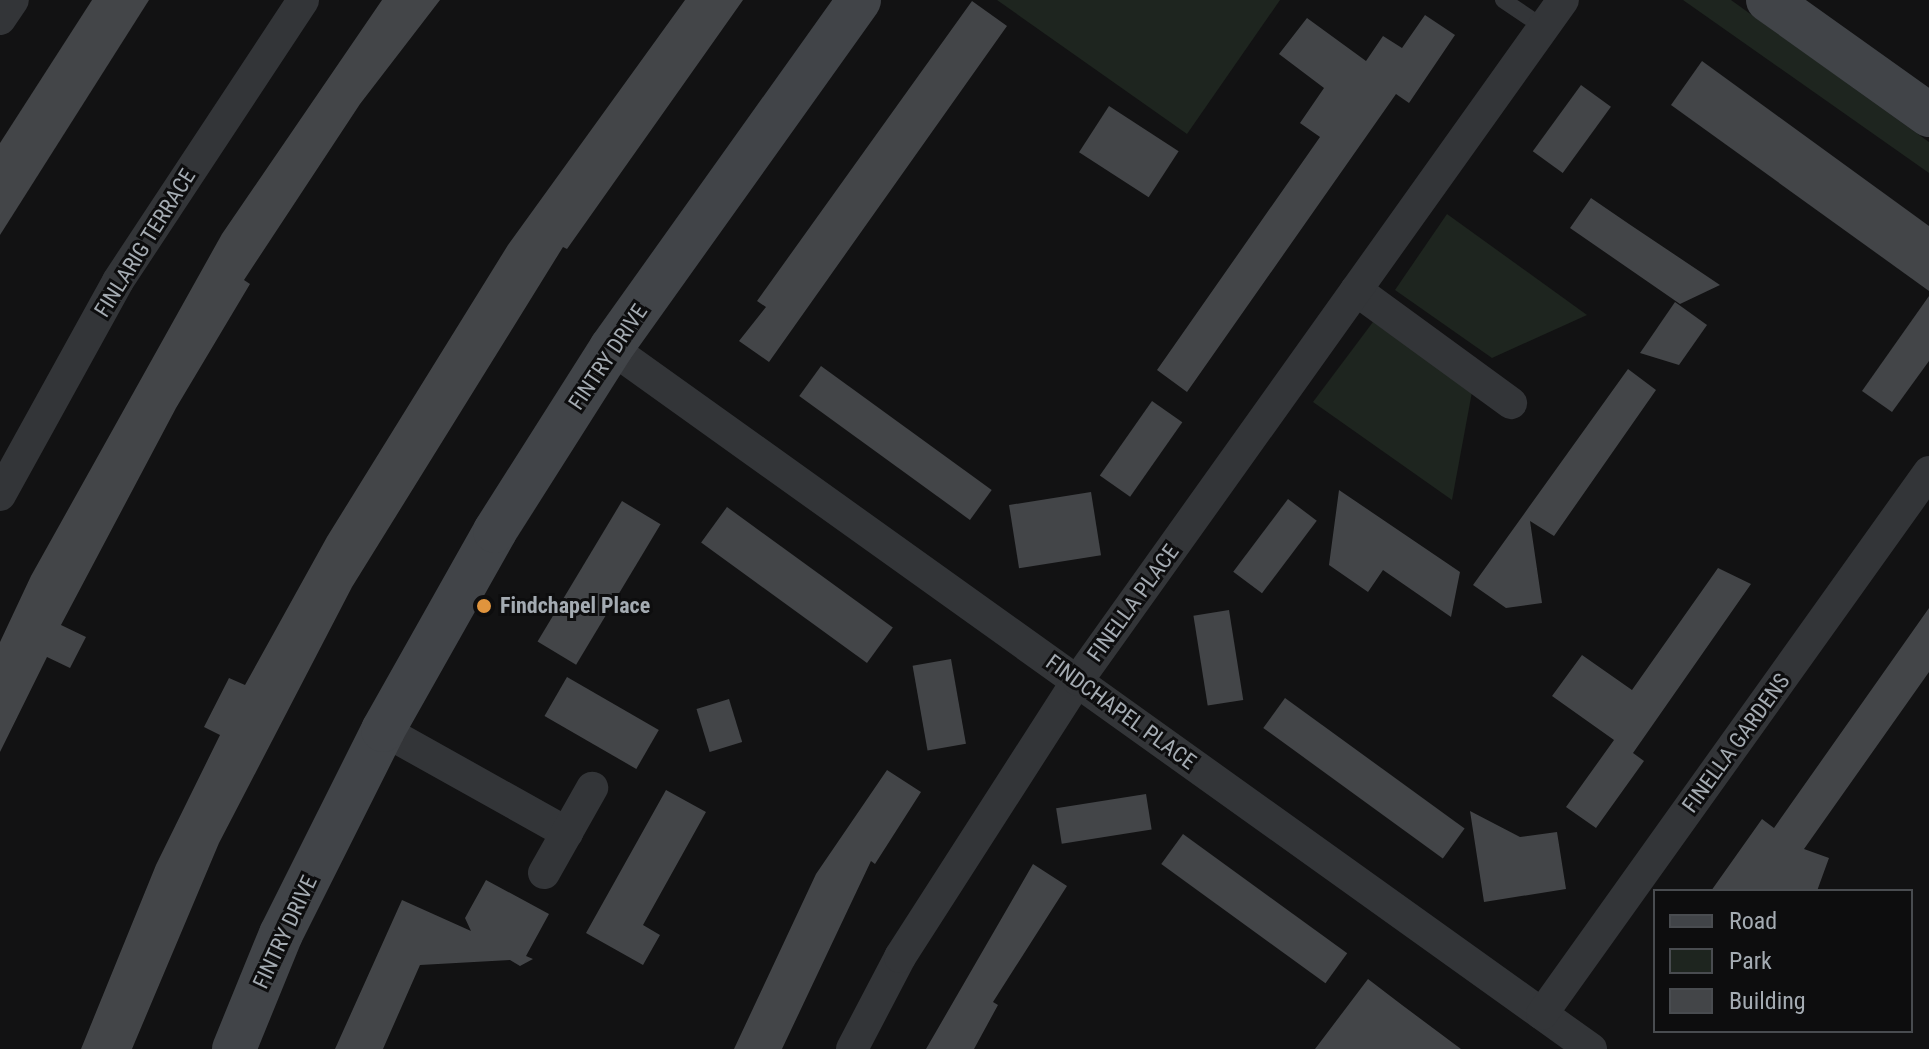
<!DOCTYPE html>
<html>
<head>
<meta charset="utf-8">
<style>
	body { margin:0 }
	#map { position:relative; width:1929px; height:1049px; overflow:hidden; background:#121213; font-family:"Roboto Condensed",sans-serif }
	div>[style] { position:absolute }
	.green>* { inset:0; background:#1e251f }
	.building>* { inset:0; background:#434548; transform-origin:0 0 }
	.lane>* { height:16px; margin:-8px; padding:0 8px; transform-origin:8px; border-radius:8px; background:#333538 }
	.street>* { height:32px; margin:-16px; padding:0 16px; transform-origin:16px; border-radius:16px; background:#333538 }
	.secondary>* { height:44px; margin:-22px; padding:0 22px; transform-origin:22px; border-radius:22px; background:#414448 }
	.dots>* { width:22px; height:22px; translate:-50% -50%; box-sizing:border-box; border:4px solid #0d0d0e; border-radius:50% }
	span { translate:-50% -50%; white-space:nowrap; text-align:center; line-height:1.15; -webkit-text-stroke:6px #0d0d0e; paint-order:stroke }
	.street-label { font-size:22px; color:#a4abb2 }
	.poi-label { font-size:22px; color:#a4abb2; font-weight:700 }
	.left { translate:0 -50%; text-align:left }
	.legend { position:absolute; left:1653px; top:889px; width:260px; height:144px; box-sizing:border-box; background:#0d0d0e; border:2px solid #494c50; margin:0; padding:10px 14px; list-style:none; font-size:24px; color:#a4abb2 }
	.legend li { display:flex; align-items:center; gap:16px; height:40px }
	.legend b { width:40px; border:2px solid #494c50 }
</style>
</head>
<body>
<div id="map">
	<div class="green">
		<i style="clip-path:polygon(997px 0,1280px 0,1187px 134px)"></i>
		<i style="clip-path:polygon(1683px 0,1731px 0,1929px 142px,1929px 173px)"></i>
		<i style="clip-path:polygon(1447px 214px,1587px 315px,1492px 358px,1395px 290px)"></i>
		<i style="clip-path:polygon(1373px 322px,1472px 392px,1452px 500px,1313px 402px)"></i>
	</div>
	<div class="building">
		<i style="clip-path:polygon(92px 0,149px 0,0 235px,0 143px)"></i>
		<i style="clip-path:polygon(382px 0,440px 0,360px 104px,244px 280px,250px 284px,176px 408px,61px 625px,86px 637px,70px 668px,47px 657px,0 752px,0 642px,31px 576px,222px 234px)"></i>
		<i style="clip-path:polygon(685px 0,743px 0,567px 249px,563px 247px,352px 587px,219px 843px,132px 1049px,81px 1049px,156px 865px,220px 735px,204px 727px,229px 678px,245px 685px,327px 537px,508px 245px)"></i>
		<i style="clip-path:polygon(972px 1px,1007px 26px,769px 362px,739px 341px,766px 307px,757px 301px)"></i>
		<i style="clip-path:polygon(1425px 15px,1455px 35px,1409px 103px,1396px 94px,1187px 392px,1157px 370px,1320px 137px,1300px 123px,1324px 88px,1279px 54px,1307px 18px,1366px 61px,1383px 36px,1402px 48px)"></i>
		<i style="clip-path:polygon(1702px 61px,1929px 226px,1929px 291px,1671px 105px)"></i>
		<i style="left:1581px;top:85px;width:37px;height:82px;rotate:36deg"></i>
		<i style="left:1109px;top:106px;width:83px;height:55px;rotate:33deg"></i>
		<i style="clip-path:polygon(1591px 198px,1629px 224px,1720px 285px,1680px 304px,1570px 228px)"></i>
		<i style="clip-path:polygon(1929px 296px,1929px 361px,1892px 412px,1862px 391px)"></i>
		<i style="clip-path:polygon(1675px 302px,1707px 325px,1679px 365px,1640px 353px)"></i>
		<i style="left:821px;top:366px;width:211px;height:37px;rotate:36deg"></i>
		<i style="clip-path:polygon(1628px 369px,1656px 390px,1554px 536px,1530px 521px,1542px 603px,1506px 608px,1473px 585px)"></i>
		<i style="left:1152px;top:401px;width:37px;height:91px;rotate:35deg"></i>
		<i style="clip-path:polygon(1339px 490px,1460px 572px,1451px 617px,1383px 570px,1368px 592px,1329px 565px)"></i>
		<i style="left:1091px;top:492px;width:64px;height:83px;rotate:81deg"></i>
		<i style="left:1288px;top:499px;width:36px;height:91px;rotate:37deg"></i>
		<i style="left:622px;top:501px;width:45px;height:164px;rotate:31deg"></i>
		<i style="left:727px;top:507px;width:205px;height:44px;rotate:36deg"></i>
		<i style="clip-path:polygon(1718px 568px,1751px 584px,1633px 753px,1644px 761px,1596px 828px,1566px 807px,1614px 740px,1552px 696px,1582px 655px,1632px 690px)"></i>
		<i style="clip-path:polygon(1929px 608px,1929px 672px,1804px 849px,1829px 858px,1817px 891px,1711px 891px,1762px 819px,1774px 828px)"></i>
		<i style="left:1229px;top:610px;width:91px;height:36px;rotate:81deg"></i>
		<i style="left:951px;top:659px;width:86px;height:39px;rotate:80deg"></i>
		<i style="left:567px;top:677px;width:106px;height:45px;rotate:30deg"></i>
		<i style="left:1285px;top:698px;width:222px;height:37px;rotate:36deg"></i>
		<i style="left:729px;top:699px;width:45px;height:34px;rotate:73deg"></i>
		<i style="clip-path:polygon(887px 770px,921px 792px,875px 864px,871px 861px,782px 1049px,734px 1049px,816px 874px)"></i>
		<i style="clip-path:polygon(666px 790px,706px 812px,643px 925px,660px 935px,643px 965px,586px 933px)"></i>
		<i style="left:1146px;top:794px;width:36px;height:91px;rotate:81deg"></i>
		<i style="clip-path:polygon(1470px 811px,1520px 837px,1557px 832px,1566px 889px,1484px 902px)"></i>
		<i style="left:1183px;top:834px;width:203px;height:37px;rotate:36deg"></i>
		<i style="clip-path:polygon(1033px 864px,1067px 886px,993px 1002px,998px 1005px,974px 1049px,926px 1049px)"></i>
		<i style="clip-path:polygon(486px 880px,549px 914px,526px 956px,533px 959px,520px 966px,510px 960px,420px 965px,383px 1049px,335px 1049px,402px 900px,471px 931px,465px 918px)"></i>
		<i style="clip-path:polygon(1368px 979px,1402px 1005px,1461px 1049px,1315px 1049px)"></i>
	</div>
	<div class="lane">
		<i style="left:1503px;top:0;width:48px;rotate:34deg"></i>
	</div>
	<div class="street">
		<i style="left:0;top:19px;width:23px;rotate:-56deg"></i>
		<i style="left:1356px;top:290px;width:192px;rotate:36.1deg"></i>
		<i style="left:611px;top:348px;width:1205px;rotate:35.58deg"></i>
		<i style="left:0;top:495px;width:244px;rotate:-61.1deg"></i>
		<i style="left:118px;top:281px;width:336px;rotate:-56.6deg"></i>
		<i style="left:383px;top:730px;width:211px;rotate:29.2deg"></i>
		<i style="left:544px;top:873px;width:98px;rotate:-60.5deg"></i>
		<i style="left:1542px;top:1014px;width:666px;rotate:-54.47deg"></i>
		<i style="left:852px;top:1049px;width:104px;rotate:-62.4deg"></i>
		<i style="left:900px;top:957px;width:329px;rotate:-57.3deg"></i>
		<i style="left:1078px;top:680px;width:835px;rotate:-54.5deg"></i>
	</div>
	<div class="secondary">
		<i style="left:1768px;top:0;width:198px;rotate:35.5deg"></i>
		<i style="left:234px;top:1049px;width:124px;rotate:-67.8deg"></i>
		<i style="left:281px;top:934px;width:228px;rotate:-63.4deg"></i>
		<i style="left:383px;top:730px;width:228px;rotate:-60.6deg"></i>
		<i style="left:495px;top:531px;width:217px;rotate:-57.6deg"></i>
		<i style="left:611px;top:348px;width:427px;rotate:-54.5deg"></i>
	</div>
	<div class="dots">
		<i style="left:484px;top:606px;background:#e0943d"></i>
	</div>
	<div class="street-label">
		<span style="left:145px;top:243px;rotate:-58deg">FINLARIG TERRACE</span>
		<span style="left:608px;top:357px;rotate:-56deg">FINTRY DRIVE</span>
		<span style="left:1133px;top:603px;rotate:-54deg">FINELLA PLACE</span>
		<span style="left:1121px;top:712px;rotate:36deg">FINDCHAPEL PLACE</span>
		<span style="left:1736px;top:743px;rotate:-54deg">FINELLA GARDENS</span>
		<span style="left:285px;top:932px;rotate:-65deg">FINTRY DRIVE</span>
	</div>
	<div class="poi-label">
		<span class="left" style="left:500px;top:606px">Findchapel Place</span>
	</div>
	<ul class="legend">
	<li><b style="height:10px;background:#414448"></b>Road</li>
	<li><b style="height:22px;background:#1e251f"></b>Park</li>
	<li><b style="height:22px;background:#434548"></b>Building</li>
	</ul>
</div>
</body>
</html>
